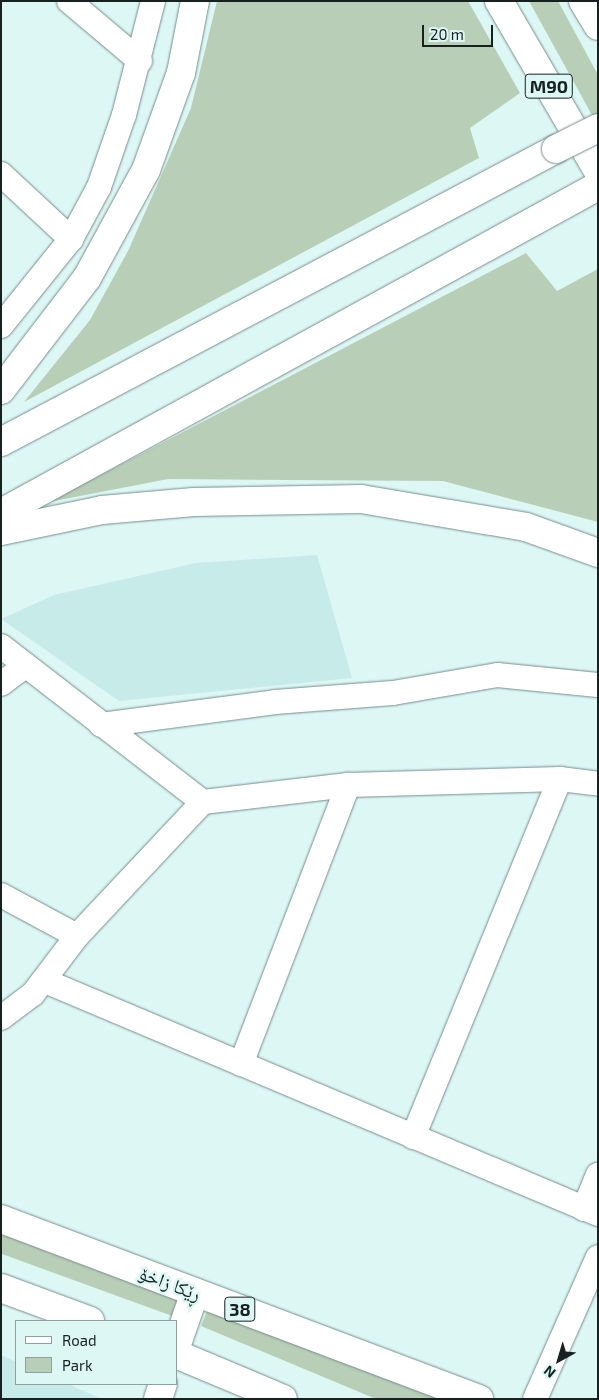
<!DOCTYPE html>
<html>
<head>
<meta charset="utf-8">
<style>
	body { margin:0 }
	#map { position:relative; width:599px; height:1400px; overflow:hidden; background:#ddf7f5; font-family:"Exo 2","Noto Naskh Arabic",sans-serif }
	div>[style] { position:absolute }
	.built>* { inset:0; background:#c7ebe9 }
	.green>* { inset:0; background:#b8ceb6; transform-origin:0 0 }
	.roads { filter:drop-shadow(0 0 1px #758d8c) drop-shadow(0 0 1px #758d8c) }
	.street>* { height:24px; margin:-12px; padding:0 12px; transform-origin:12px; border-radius:12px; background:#fff }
	.secondary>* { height:28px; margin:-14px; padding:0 14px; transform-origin:14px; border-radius:14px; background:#fff }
	.primary>* { height:28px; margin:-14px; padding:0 14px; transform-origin:14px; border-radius:14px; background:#fff }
	.highway>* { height:28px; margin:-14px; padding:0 14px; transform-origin:14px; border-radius:14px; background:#fff }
	.bridges { filter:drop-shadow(0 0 1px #758d8c) drop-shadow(0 0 1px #758d8c) }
	.highway-bridge>* { height:28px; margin:-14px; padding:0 14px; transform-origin:14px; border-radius:14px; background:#fff }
	span { translate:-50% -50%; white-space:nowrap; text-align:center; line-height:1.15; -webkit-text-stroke:5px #ddf7f5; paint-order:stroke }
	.shield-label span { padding:1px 4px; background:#ddf7f5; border:1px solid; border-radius:4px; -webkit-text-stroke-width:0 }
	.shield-label { font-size:18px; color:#172120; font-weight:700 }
	.street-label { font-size:19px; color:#172120 }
	.frame { position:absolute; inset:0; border:2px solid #172120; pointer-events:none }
	.legend { position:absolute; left:15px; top:1320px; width:162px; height:65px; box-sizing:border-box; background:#ddf7f5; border:1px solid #8ea1a0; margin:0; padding:6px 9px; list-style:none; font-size:15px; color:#172120 }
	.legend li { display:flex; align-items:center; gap:10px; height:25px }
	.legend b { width:25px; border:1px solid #8ea1a0 }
	.north { position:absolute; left:534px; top:1335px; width:50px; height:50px; -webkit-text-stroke:4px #ddf7f5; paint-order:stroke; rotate:219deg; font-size:14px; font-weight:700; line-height:20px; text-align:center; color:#172120 }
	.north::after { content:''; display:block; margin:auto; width:18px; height:22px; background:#172120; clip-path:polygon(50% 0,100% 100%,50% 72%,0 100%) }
	.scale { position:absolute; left:422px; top:25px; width:71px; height:22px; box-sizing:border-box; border:2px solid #172120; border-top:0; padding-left:6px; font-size:15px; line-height:18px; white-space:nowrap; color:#172120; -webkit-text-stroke:4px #ddf7f5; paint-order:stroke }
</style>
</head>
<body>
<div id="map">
	<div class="built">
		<i style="clip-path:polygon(317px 555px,352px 678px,119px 701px,1px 619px,54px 595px,196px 563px)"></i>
		<i style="clip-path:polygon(1px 1355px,16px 1362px,16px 1384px,68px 1384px,102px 1399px,1px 1399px)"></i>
	</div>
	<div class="green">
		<i style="clip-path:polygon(217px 1px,468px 1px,520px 93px,470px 128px,479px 158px,24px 402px,90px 320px,128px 251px,191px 108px)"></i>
		<i style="clip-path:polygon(529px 1px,558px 1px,598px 75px,598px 126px)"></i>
		<i style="clip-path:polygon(526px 253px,557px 291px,598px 269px,598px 522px,443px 481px,168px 479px,49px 502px)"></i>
		<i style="left:1px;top:1226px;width:191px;height:26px;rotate:20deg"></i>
		<i style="clip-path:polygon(210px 1304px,451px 1399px,376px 1399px,201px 1326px)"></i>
	</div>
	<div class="roads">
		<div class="street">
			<i style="left:69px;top:1px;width:93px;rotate:40.2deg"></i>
			<i style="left:1px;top:174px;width:96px;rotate:42.9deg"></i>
			<i style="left:1px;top:326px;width:112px;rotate:-51.2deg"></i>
			<i style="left:71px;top:239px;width:59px;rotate:-61.7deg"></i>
			<i style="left:99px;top:187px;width:76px;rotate:-70.9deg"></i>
			<i style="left:124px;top:115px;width:118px;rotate:-75.7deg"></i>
			<i style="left:1px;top:646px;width:255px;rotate:37.7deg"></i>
			<i style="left:1px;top:684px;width:31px;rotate:-37deg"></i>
			<i style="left:101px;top:725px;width:176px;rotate:-7.5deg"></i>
			<i style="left:275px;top:702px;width:118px;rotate:-4.4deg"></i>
			<i style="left:393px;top:693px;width:106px;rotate:-9.8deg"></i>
			<i style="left:497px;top:675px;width:101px;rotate:5.7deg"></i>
			<i style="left:1px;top:895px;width:86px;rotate:28.3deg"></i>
			<i style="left:45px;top:981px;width:600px;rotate:22.85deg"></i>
			<i style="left:1px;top:1018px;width:40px;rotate:-37deg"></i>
			<i style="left:33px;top:994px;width:73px;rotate:-52.8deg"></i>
			<i style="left:77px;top:936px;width:184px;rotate:-46.8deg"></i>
			<i style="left:203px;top:802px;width:146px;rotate:-6.7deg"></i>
			<i style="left:348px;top:785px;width:212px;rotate:-1.6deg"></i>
			<i style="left:560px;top:779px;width:38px;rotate:7deg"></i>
			<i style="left:241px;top:1064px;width:299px;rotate:-69deg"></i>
			<i style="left:413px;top:1137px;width:387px;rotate:-67.7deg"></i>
			<i style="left:584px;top:1209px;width:37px;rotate:-68deg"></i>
			<i style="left:535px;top:1399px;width:155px;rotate:-66.1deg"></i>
		</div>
		<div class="secondary">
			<i style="left:176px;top:1347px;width:58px;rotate:-70.9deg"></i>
			<i style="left:158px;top:1399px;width:16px;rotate:-72deg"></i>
		</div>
		<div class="primary">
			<i style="left:1px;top:1219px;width:511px;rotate:20.63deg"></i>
			<i style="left:1px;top:1288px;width:95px;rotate:20.3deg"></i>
			<i style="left:176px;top:1354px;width:116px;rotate:22.8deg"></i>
		</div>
		<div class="highway">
			<i style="left:499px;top:1px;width:197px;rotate:59.8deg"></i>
			<i style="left:583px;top:1px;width:29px;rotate:59deg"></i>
			<i style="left:1px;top:390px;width:141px;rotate:-52.5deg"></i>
			<i style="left:87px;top:278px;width:123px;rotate:-61.4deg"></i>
			<i style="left:146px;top:170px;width:103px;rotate:-70.2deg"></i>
			<i style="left:181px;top:73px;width:73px;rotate:-79deg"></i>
			<i style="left:1px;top:442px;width:628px;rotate:-27.83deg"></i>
			<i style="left:1px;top:513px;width:681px;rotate:-28.71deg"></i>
			<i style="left:1px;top:531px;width:103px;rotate:-11.7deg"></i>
			<i style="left:102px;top:510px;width:92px;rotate:-5deg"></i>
			<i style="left:194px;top:502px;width:167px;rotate:-1deg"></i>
			<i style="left:361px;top:499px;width:167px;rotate:9.6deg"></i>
			<i style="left:526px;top:527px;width:77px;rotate:19.9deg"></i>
		</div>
	</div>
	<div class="bridges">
		<div class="highway-bridge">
			<i style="left:556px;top:149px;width:47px;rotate:-26.6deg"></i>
		</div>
	</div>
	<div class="shield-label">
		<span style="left:549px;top:86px">M90</span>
		<span style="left:240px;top:1309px">38</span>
	</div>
	<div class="street-label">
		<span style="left:170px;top:1283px;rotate:21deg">ڕێکا زاخۆ</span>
	</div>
	<div class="frame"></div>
	<ul class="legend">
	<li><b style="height:6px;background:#fff"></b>Road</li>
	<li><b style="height:14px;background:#b8ceb6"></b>Park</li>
	</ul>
	<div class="north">N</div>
	<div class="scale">20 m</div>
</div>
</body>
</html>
